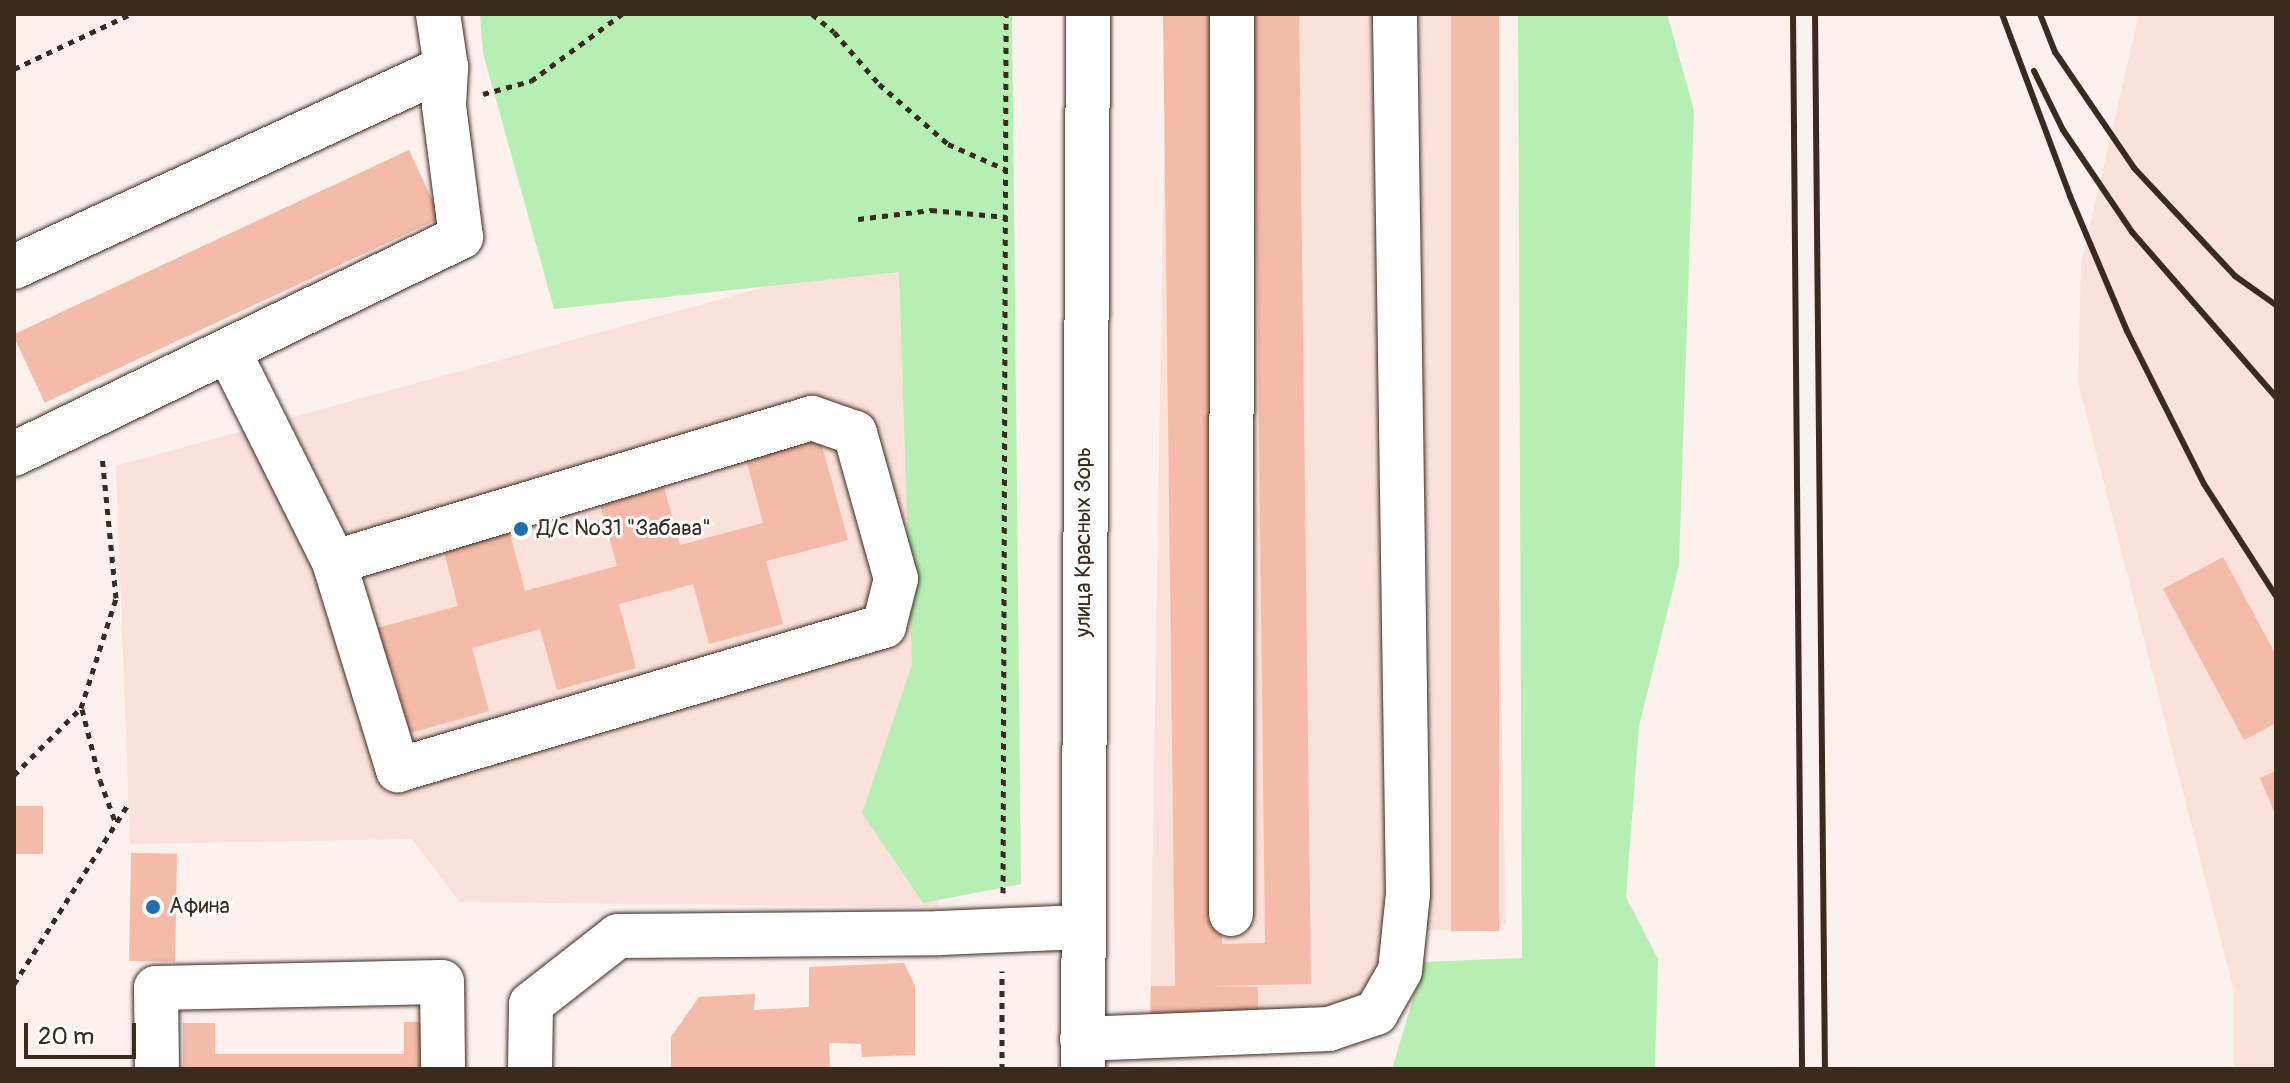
<!DOCTYPE html>
<html>
<head>
<meta charset="utf-8">
<style>
	body { margin:0 }
	#map { position:relative; width:2290px; height:1083px; overflow:hidden; background:#fdf1ee; font-family:Pangolin,sans-serif }
	div>[style] { position:absolute }
	.built>* { inset:0; background:#fae1d9 }
	.green>* { inset:0; background:#b5efb3 }
	.building>* { inset:0; background:#f3bba8; transform-origin:0 0 }
	.path>* { height:5px; margin-top:-2.5px; transform-origin:0; background:repeating-linear-gradient(90deg,#3b2a1e 0 6px,transparent 0 12px) }
	.roads { filter:drop-shadow(0 0 2px #3b2a1e) drop-shadow(0 0 2px #3b2a1e) }
	.minor>* { height:44px; margin:-22px; padding:0 22px; transform-origin:22px; border-radius:22px; background:#fff }
	.rail>* { height:6px; margin:-3px; padding:0 3px; transform-origin:3px; border-radius:3px; background:#3b2a1e }
	.dots>* { width:22px; height:22px; translate:-50% -50%; box-sizing:border-box; border:4px solid #fff; border-radius:50% }
	span { translate:-50% -50%; white-space:nowrap; text-align:center; line-height:1.15; -webkit-text-stroke:6px #fff; paint-order:stroke }
	.poi-label { font-size:22px; color:#3b2a1e }
	.left { translate:0 -50%; text-align:left }
	.street-label { font-size:22px; color:#3b2a1e }
	.frame { position:absolute; inset:0; border:16px solid #3b2a1e; pointer-events:none }
	.scale { position:absolute; left:24px; top:1023px; width:112px; height:36px; box-sizing:border-box; border:4px solid #3b2a1e; border-top:0; padding-left:10px; font-size:24px; line-height:28px; white-space:nowrap; color:#3b2a1e; -webkit-text-stroke:6px #fff; paint-order:stroke }
</style>
</head>
<body>
<div id="map">
	<div class="built">
		<i style="clip-path:polygon(1166px 14px,1487px 14px,1506px 924px,1418px 932px,1377px 1008px,1150px 1019px)"></i>
		<i style="clip-path:polygon(2139px 14px,2276px 14px,2276px 1069px,2234px 1069px,2234px 991px,2078px 382px,2081px 264px)"></i>
		<i style="clip-path:polygon(913px 246px,939px 907px,460px 902px,412px 839px,130px 844px,116px 466px)"></i>
	</div>
	<div class="green">
		<i style="clip-path:polygon(480px 14px,1012px 14px,1021px 884px,923px 903px,862px 813px,912px 665px,899px 272px,554px 309px,483px 53px)"></i>
		<i style="clip-path:polygon(1518px 14px,1667px 14px,1694px 110px,1679px 565px,1639px 726px,1626px 897px,1658px 959px,1655px 1069px,1392px 1069px,1424px 962px,1522px 958px)"></i>
	</div>
	<div class="building">
		<i style="clip-path:polygon(1163px 14px,1211px 14px,1222px 944px,1265px 943px,1254px 14px,1299px 14px,1311px 984px,1213px 986px,1258px 987px,1258px 1020px,1150px 1019px,1151px 986px,1175px 986px)"></i>
		<i style="left:1451px;top:14px;width:48px;height:917px"></i>
		<i style="left:409px;top:150px;width:75px;height:437px;rotate:65deg"></i>
		<i style="clip-path:polygon(819px 435px,848px 540px,766px 561px,783px 624px,709px 644px,693px 584px,619px 604px,636px 668px,557px 690px,540px 629px,472px 648px,489px 711px,410px 733px,392px 666px,381px 670px,370px 630px,458px 606px,443px 548px,509px 530px,525px 591px,617px 566px,600px 504px,664px 487px,680px 545px,763px 523px,745px 456px)"></i>
		<i style="clip-path:polygon(2223px 557px,2276px 655px,2276px 723px,2244px 740px,2163px 589px)"></i>
		<i style="clip-path:polygon(2276px 771px,2276px 816px,2260px 778px)"></i>
		<i style="left:14px;top:806px;width:29px;height:48px"></i>
		<i style="left:131px;top:853px;width:46px;height:108px;rotate:1deg"></i>
		<i style="clip-path:polygon(904px 963px,915px 986px,915px 1055px,862px 1057px,861px 1044px,829px 1043px,830px 1069px,671px 1069px,671px 1037px,699px 997px,755px 994px,754px 1010px,809px 1007px,809px 967px)"></i>
		<i style="clip-path:polygon(404px 1022px,436px 1022px,436px 1069px,183px 1069px,183px 1023px,215px 1023px,215px 1054px,404px 1054px)"></i>
	</div>
	<div class="path">
		<i style="left:812px;top:14px;width:28px;rotate:39deg"></i>
		<i style="left:834px;top:32px;width:69px;rotate:49.1deg"></i>
		<i style="left:879px;top:84px;width:91px;rotate:41deg"></i>
		<i style="left:948px;top:144px;width:64px;rotate:23.8deg"></i>
		<i style="left:14px;top:69px;width:129px;rotate:-25.2deg"></i>
		<i style="left:483px;top:94px;width:50px;rotate:-15.2deg"></i>
		<i style="left:531px;top:81px;width:113px;rotate:-36.4deg"></i>
		<i style="left:858px;top:219px;width:74px;rotate:-7deg"></i>
		<i style="left:931px;top:210px;width:76px;rotate:5.3deg"></i>
		<i style="left:82px;top:709px;width:73px;rotate:75.8deg"></i>
		<i style="left:100px;top:780px;width:47px;rotate:70deg"></i>
		<i style="left:14px;top:775px;width:95px;rotate:-45deg"></i>
		<i style="left:81px;top:708px;width:115px;rotate:-72.3deg"></i>
		<i style="left:116px;top:598px;width:144px;rotate:-95.6deg"></i>
		<i style="left:1003px;top:893px;width:879px;rotate:-89.8deg"></i>
		<i style="left:14px;top:984px;width:214px;rotate:-57.6deg"></i>
		<i style="left:1002px;top:1069px;width:98px;rotate:-90deg"></i>
	</div>
	<div class="roads">
		<div class="minor">
			<i style="left:14px;top:267px;width:476px;rotate:-24.8deg"></i>
			<i style="left:229px;top:352px;width:235px;rotate:63.4deg"></i>
			<i style="left:334px;top:562px;width:218px;rotate:72.9deg"></i>
			<i style="left:398px;top:770px;width:507px;rotate:-16.5deg"></i>
			<i style="left:884px;top:626px;width:49px;rotate:-75.7deg"></i>
			<i style="left:896px;top:579px;width:152px;rotate:-105.7deg"></i>
			<i style="left:855px;top:433px;width:46px;rotate:-160.8deg"></i>
			<i style="left:812px;top:418px;width:499px;rotate:163.2deg"></i>
			<i style="left:14px;top:454px;width:497px;rotate:-25.9deg"></i>
			<i style="left:461px;top:237px;width:132px;rotate:-97.4deg"></i>
			<i style="left:444px;top:106px;width:39px;rotate:-87deg"></i>
			<i style="left:446px;top:67px;width:54px;rotate:-98.6deg"></i>
			<i style="left:1231px;top:914px;width:900px;rotate:-89.94deg"></i>
			<i style="left:1082px;top:1039px;width:247px;rotate:-2.3deg"></i>
			<i style="left:1329px;top:1029px;width:50px;rotate:-18.8deg"></i>
			<i style="left:1376px;top:1013px;width:48px;rotate:-60.3deg"></i>
			<i style="left:1400px;top:971px;width:77px;rotate:-84.1deg"></i>
			<i style="left:1408px;top:894px;width:880px;rotate:-90.85deg"></i>
			<i style="left:1083px;top:1067px;width:1053px;rotate:-89.73deg"></i>
			<i style="left:157px;top:1069px;width:81px;rotate:-90.7deg"></i>
			<i style="left:156px;top:988px;width:286px;rotate:-1.2deg"></i>
			<i style="left:442px;top:982px;width:87px;rotate:89.3deg"></i>
			<i style="left:530px;top:1069px;width:65px;rotate:-89.1deg"></i>
			<i style="left:531px;top:1004px;width:110px;rotate:-38deg"></i>
			<i style="left:618px;top:936px;width:322px;rotate:-0.5deg"></i>
			<i style="left:940px;top:933px;width:142px;rotate:-2.4deg"></i>
		</div>
	</div>
	<div class="rail">
		<i style="left:1793px;top:14px;width:1055px;rotate:89.51deg"></i>
		<i style="left:1815px;top:14px;width:1055px;rotate:89.46deg"></i>
		<i style="left:2002px;top:14px;width:194px;rotate:69.5deg"></i>
		<i style="left:2070px;top:196px;width:147px;rotate:67.1deg"></i>
		<i style="left:2127px;top:331px;width:171px;rotate:63.3deg"></i>
		<i style="left:2204px;top:484px;width:133px;rotate:57.3deg"></i>
		<i style="left:2040px;top:14px;width:41px;rotate:68.5deg"></i>
		<i style="left:2055px;top:52px;width:140px;rotate:55.7deg"></i>
		<i style="left:2134px;top:168px;width:148px;rotate:46.9deg"></i>
		<i style="left:2235px;top:276px;width:50px;rotate:35.3deg"></i>
		<i style="left:2034px;top:71px;width:66px;rotate:63.8deg"></i>
		<i style="left:2063px;top:130px;width:123px;rotate:55.9deg"></i>
		<i style="left:2132px;top:232px;width:219px;rotate:48.9deg"></i>
	</div>
	<div class="dots">
		<i style="left:521px;top:529px;background:#1f6fb2"></i>
		<i style="left:153px;top:907px;background:#1f6fb2"></i>
	</div>
	<div class="poi-label">
		<span class="left" style="left:537px;top:529px">Д/с №31 "Забава"</span>
		<span class="left" style="left:169px;top:907px">Афина</span>
	</div>
	<div class="street-label">
		<span style="left:1084px;top:542px;rotate:-90deg">улица Красных Зорь</span>
	</div>
	<div class="frame"></div>
	<div class="scale">20 m</div>
</div>
</body>
</html>
